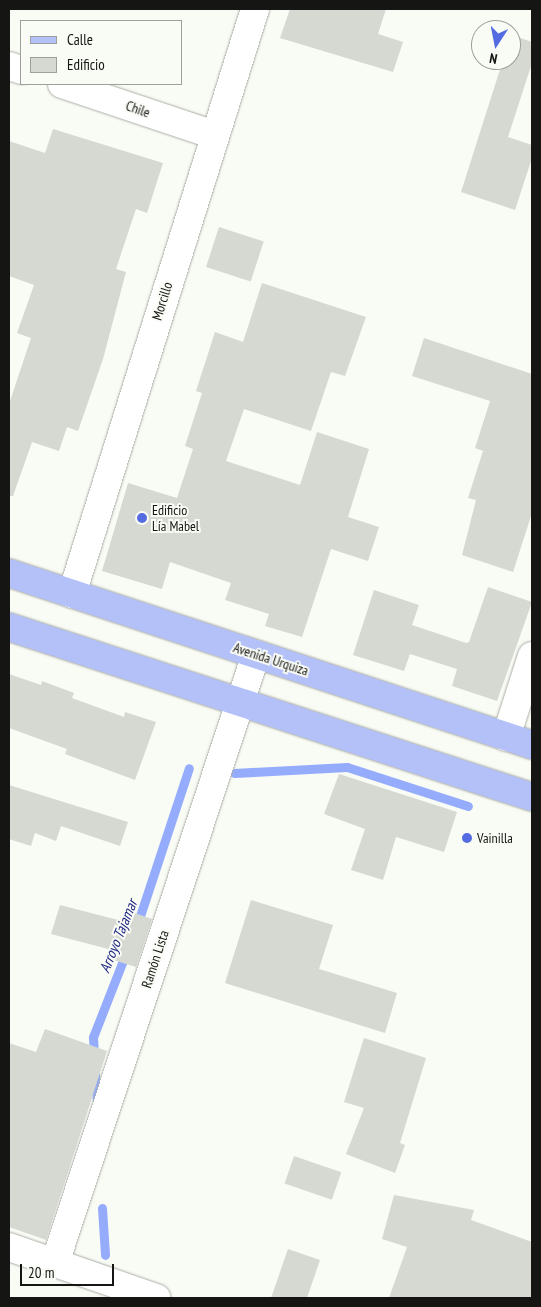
<!DOCTYPE html>
<html>
<head>
<meta charset="utf-8">
<style>
	body { margin:0 }
	#map { position:relative; width:541px; height:1307px; overflow:hidden; background:#f9fbf5; font-family:"PT Sans Narrow",sans-serif }
	div>[style] { position:absolute }
	.stream>* { height:9px; margin:-4.5px; padding:0 4.5px; transform-origin:4.5px; border-radius:4.5px; background:#95acfd }
	.building>* { inset:0; background:#d6d8d2; transform-origin:0 0 }
	.roads { filter:drop-shadow(0 0 1px #acafa8) drop-shadow(0 0 1px #acafa8) }
	.minor>* { height:28px; margin:-14px; padding:0 14px; transform-origin:14px; border-radius:14px; background:#fff }
	.primary>* { height:28px; margin:-14px; padding:0 14px; transform-origin:14px; border-radius:14px; background:#b3c1f8 }
	.dots>* { width:14px; height:14px; translate:-50% -50%; box-sizing:border-box; border:2px solid #f9fbf5; border-radius:50% }
	span { translate:-50% -50%; white-space:nowrap; text-align:center; line-height:1.15; -webkit-text-stroke:4px #f9fbf5; paint-order:stroke }
	.street-label { font-size:14px; color:#151614 }
	.poi-label { font-size:14px; color:#151614 }
	.left { translate:0 -50%; text-align:left }
	.water-label { font-size:15px; color:#1f2782; font-style:italic }
	.frame { position:absolute; inset:0; border:10px solid #151614; pointer-events:none }
	.legend { position:absolute; left:20px; top:20px; width:162px; height:65px; box-sizing:border-box; background:#f9fbf5; border:1px solid #9e9f9b; margin:0; padding:6px 9px; list-style:none; font-size:15px; color:#151614 }
	.legend li { display:flex; align-items:center; gap:10px; height:25px }
	.legend b { width:25px; border:1px solid #9e9f9b }
	.north { position:absolute; left:471px; top:20px; width:50px; height:50px; box-sizing:border-box; background:#f9fbf5; border:1px solid #9e9f9b; border-radius:50%; rotate:191deg; font-size:14px; font-weight:700; line-height:20px; text-align:center; color:#151614 }
	.north::after { content:''; display:block; margin:auto; width:18px; height:22px; background:#546be1; clip-path:polygon(50% 0,100% 100%,50% 72%,0 100%) }
	.scale { position:absolute; left:20px; top:1264px; width:94px; height:22px; box-sizing:border-box; border:2px solid #151614; border-top:0; padding-left:6px; font-size:15px; line-height:18px; white-space:nowrap; color:#151614; -webkit-text-stroke:4px #f9fbf5; paint-order:stroke }
</style>
</head>
<body>
<div id="map">
	<div class="stream">
		<i style="left:234px;top:773px;width:113px;rotate:-3deg"></i>
		<i style="left:347px;top:767px;width:127px;rotate:17.9deg"></i>
		<i style="left:137px;top:925px;width:165px;rotate:-71.7deg"></i>
		<i style="left:94px;top:1056px;width:19px;rotate:-93deg"></i>
		<i style="left:93px;top:1037px;width:90px;rotate:-68.6deg"></i>
		<i style="left:95px;top:1074px;width:32px;rotate:86deg"></i>
		<i style="left:102px;top:1208px;width:47px;rotate:86.3deg"></i>
	</div>
	<div class="building">
		<i style="clip-path:polygon(290px 9px,386px 9px,378px 34px,403px 42px,393px 72px,280px 38px)"></i>
		<i style="clip-path:polygon(512px 35px,532px 42px,532px 63px,508px 137px,532px 145px,532px 158px,515px 210px,461px 192px,503px 60px,511px 60px)"></i>
		<i style="clip-path:polygon(53px 129px,163px 163px,147px 213px,136px 209px,116px 269px,126px 272px,103px 359px,78px 431px,67px 427px,59px 451px,32px 442px,13px 496px,9px 496px,9px 404px,31px 338px,17px 333px,34px 285px,9px 276px,9px 141px,45px 153px)"></i>
		<i style="left:219px;top:227px;width:47px;height:42px;rotate:18deg"></i>
		<i style="clip-path:polygon(262px 283px,366px 317px,345px 376px,331px 372px,311px 431px,244px 409px,226px 461px,300px 485px,317px 432px,369px 449px,348px 517px,379px 527px,368px 561px,331px 549px,302px 637px,265px 626px,269px 614px,225px 600px,231px 583px,170px 562px,162px 589px,102px 571px,128px 483px,177px 498px,193px 449px,185px 446px,202px 393px,196px 391px,215px 332px,243px 342px)"></i>
		<i style="clip-path:polygon(424px 338px,532px 374px,532px 513px,513px 572px,462px 555px,476px 500px,468px 498px,483px 451px,475px 448px,490px 401px,412px 376px)"></i>
		<i style="clip-path:polygon(488px 587px,532px 602px,497px 701px,452px 686px,457px 669px,410px 654px,404px 671px,353px 655px,374px 590px,419px 605px,412px 625px,466px 643px,469px 642px)"></i>
		<i style="clip-path:polygon(9px 674px,41px 685px,42px 681px,74px 693px,72px 698px,124px 717px,125px 712px,156px 722px,135px 780px,65px 754px,67px 749px,9px 728px)"></i>
		<i style="clip-path:polygon(339px 774px,457px 812px,444px 852px,396px 837px,383px 880px,351px 870px,365px 829px,324px 814px)"></i>
		<i style="clip-path:polygon(9px 785px,128px 822px,120px 846px,61px 826px,56px 841px,35px 833px,31px 846px,9px 839px)"></i>
		<i style="clip-path:polygon(251px 900px,333px 925px,319px 969px,397px 993px,385px 1033px,225px 983px)"></i>
		<i style="clip-path:polygon(60px 905px,122px 921px,126px 910px,152px 919px,136px 967px,110px 959px,112px 950px,51px 934px)"></i>
		<i style="clip-path:polygon(45px 1029px,107px 1051px,46px 1240px,9px 1227px,9px 1043px,36px 1052px)"></i>
		<i style="clip-path:polygon(364px 1038px,426px 1058px,400px 1143px,405px 1145px,395px 1173px,346px 1154px,364px 1108px,344px 1102px)"></i>
		<i style="left:294px;top:1156px;width:50px;height:29px;rotate:19deg"></i>
		<i style="clip-path:polygon(394px 1195px,474px 1210px,471px 1220px,532px 1242px,532px 1298px,389px 1298px,407px 1247px,382px 1239px)"></i>
		<i style="clip-path:polygon(288px 1249px,320px 1260px,307px 1298px,271px 1298px)"></i>
	</div>
	<div class="roads">
		<div class="minor">
			<i style="left:9px;top:66px;width:13px;rotate:18deg"></i>
			<i style="left:62px;top:84px;width:160px;rotate:18.5deg"></i>
			<i style="left:72px;top:594px;width:613px;rotate:-72.63deg"></i>
			<i style="left:506px;top:737px;width:85px;rotate:-72.2deg"></i>
			<i style="left:9px;top:1247px;width:156px;rotate:19.1deg"></i>
			<i style="left:55px;top:1263px;width:641px;rotate:-71.73deg"></i>
		</div>
		<div class="primary">
			<i style="left:9px;top:573px;width:551px;rotate:18.2deg"></i>
			<i style="left:9px;top:627px;width:550px;rotate:18.01deg"></i>
		</div>
	</div>
	<div class="dots">
		<i style="left:142px;top:518px;background:#546be1"></i>
		<i style="left:467px;top:838px;background:#546be1"></i>
	</div>
	<div class="street-label">
		<span style="left:138px;top:109px;rotate:19deg">Chile</span>
		<span style="left:162px;top:301px;rotate:-73deg">Morcillo</span>
		<span style="left:271px;top:659px;rotate:18deg">Avenida Urquiza</span>
		<span style="left:155px;top:959px;rotate:-72deg">Ramón Lista</span>
	</div>
	<div class="poi-label">
		<span class="left" style="left:152px;top:518px">Edificio<br>Lía Mabel</span>
		<span class="left" style="left:477px;top:838px">Vainilla</span>
	</div>
	<div class="water-label">
		<span style="left:118px;top:936px;rotate:-68deg">Arroyo Tajamar</span>
	</div>
	<div class="frame"></div>
	<ul class="legend">
	<li><b style="height:6px;background:#b3c1f8"></b>Calle</li>
	<li><b style="height:14px;background:#d6d8d2"></b>Edificio</li>
	</ul>
	<div class="north">N</div>
	<div class="scale">20 m</div>
</div>
</body>
</html>
